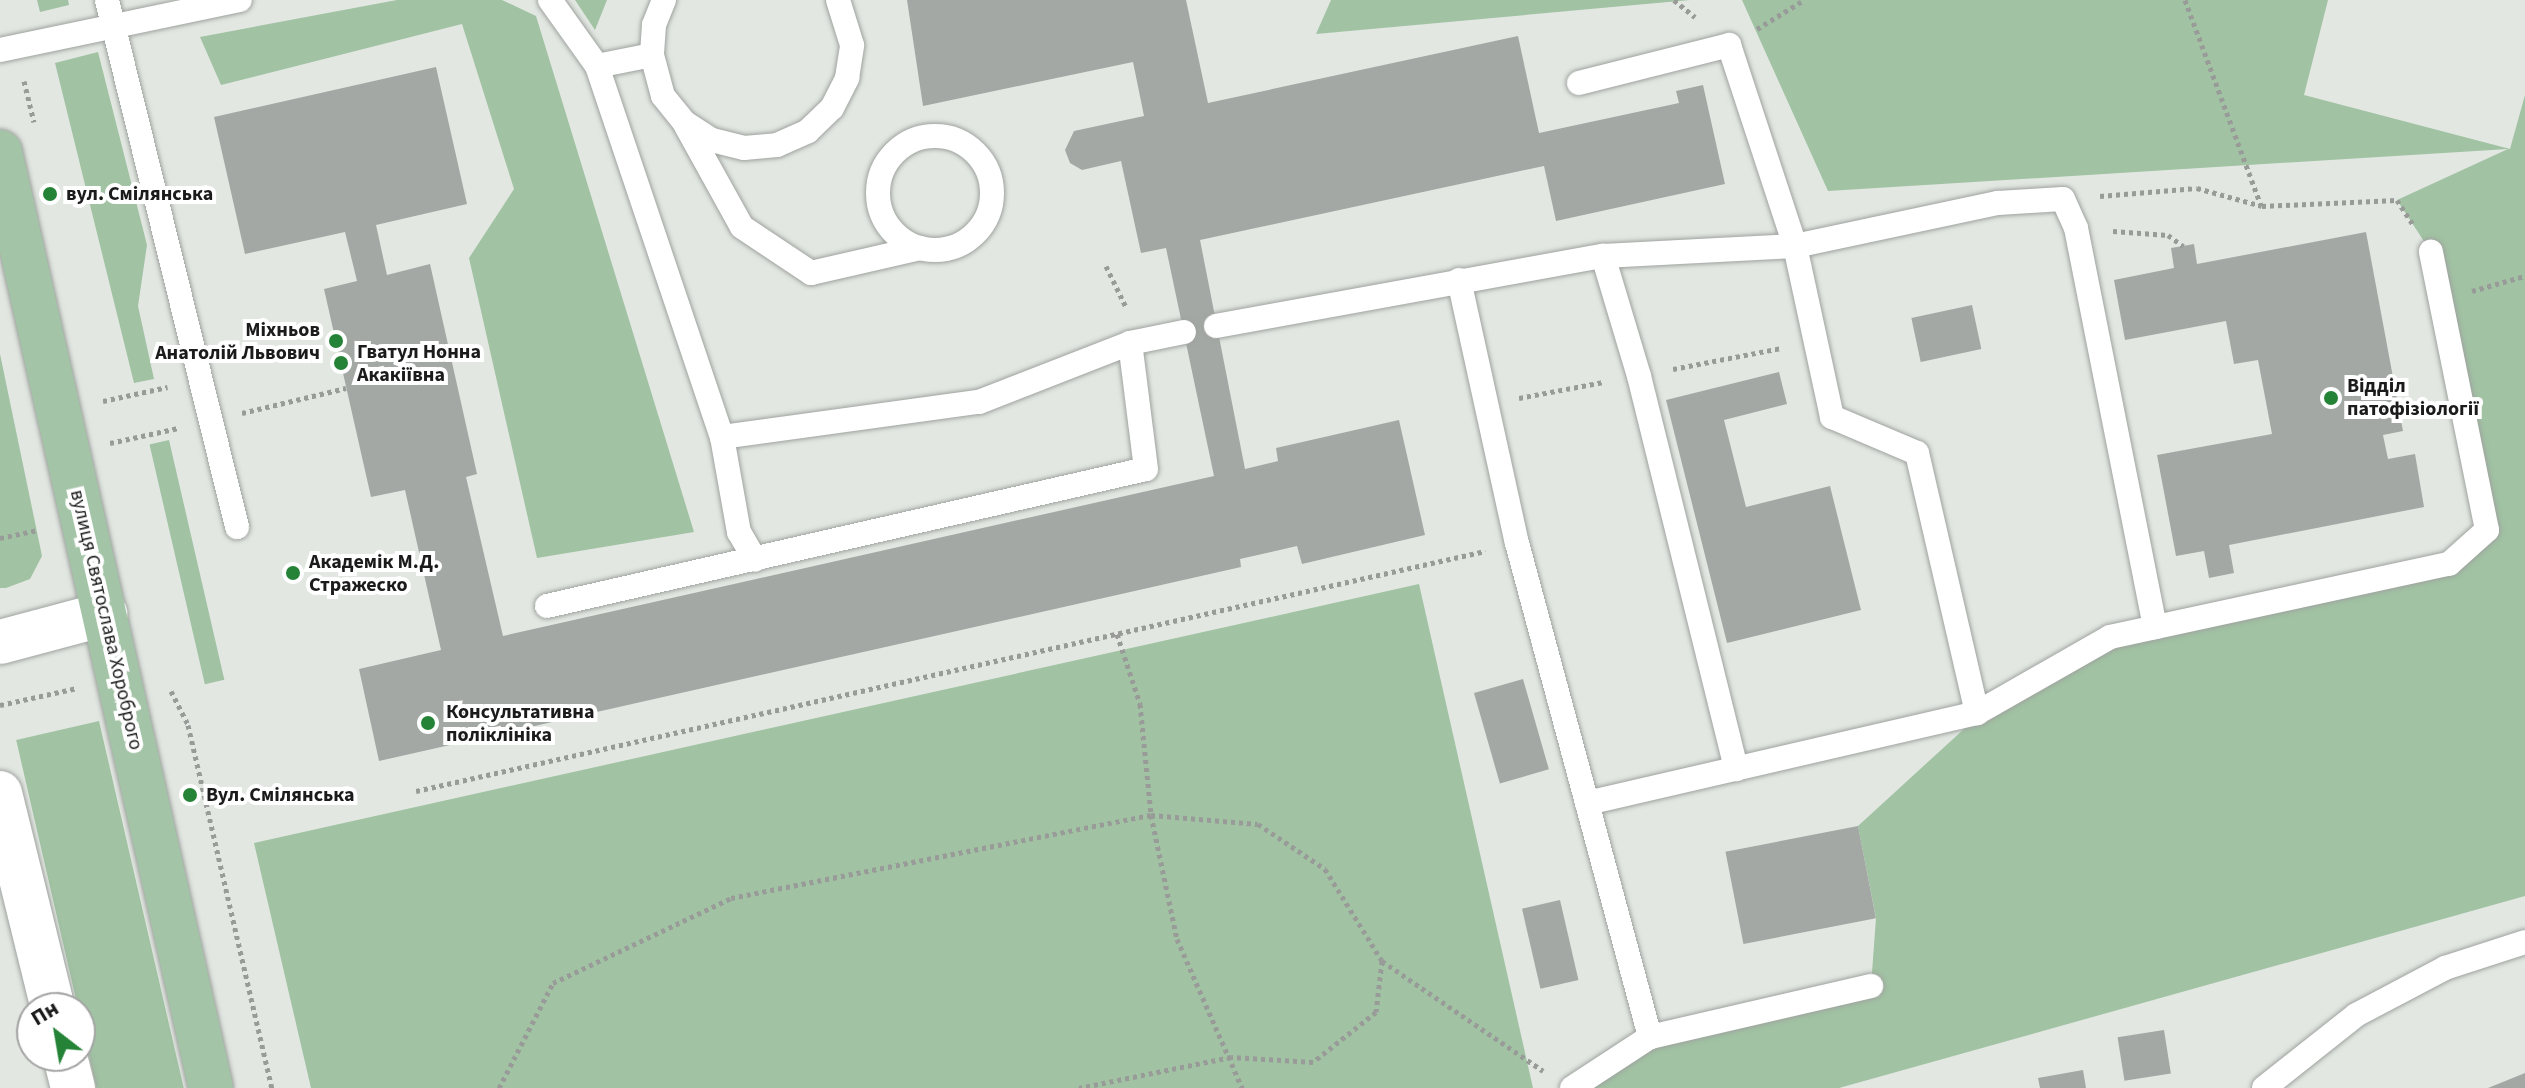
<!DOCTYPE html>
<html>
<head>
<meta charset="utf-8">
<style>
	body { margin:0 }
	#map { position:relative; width:2525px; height:1088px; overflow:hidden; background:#e2e7e2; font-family:"Source Sans 3",sans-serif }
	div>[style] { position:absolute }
	.green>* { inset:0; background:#a1c2a3; transform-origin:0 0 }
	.building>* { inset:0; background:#a3a8a4; transform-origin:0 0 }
	.path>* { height:5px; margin-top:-2.5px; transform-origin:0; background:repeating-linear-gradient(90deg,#989b98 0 4px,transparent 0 8px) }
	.roads { filter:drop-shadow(0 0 2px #9fa39f) drop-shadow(0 0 2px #9fa39f) }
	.lane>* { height:24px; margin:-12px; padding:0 12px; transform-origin:12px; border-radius:12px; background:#fff }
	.lane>.ring { margin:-12px; padding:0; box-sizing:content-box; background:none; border:24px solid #fff; border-radius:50% }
	.street>* { height:44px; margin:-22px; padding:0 22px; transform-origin:22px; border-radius:22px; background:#fff }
	.secondary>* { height:44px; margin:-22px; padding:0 22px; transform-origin:22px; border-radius:22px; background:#fff }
	.primary>* { height:44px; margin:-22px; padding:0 22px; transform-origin:22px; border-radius:22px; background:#a4c4a7 }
	.dots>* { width:22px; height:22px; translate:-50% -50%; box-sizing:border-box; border:4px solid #fff; border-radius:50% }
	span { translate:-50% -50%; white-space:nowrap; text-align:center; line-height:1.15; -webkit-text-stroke:8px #fff; paint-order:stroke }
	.poi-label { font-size:20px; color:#1a1b1a; font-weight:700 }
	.left { translate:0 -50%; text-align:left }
	.right { translate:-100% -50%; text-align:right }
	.street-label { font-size:20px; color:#1a1b1a }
	.north { position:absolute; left:16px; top:992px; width:80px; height:80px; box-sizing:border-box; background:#fff; border:2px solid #a3a4a3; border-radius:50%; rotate:329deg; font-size:22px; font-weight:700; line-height:32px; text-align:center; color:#1a1b1a }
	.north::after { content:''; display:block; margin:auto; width:28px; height:36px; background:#248336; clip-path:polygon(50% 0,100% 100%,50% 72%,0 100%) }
</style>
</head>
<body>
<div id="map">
	<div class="green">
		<i style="clip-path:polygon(37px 0,68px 0,69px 5px,40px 12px)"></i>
		<i style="clip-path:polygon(397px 0,502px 0,536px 16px,694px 532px,537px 558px,469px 258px,514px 189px,462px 24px,221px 85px,200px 37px)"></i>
		<i style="clip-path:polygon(575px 0,607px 0,595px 30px)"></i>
		<i style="clip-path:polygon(1331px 0,1690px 0,1316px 34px)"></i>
		<i style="clip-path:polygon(1742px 0,2328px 0,2304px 95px,2510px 149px,2525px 95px,2525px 896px,1839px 1088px,1572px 1088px,1650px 1037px,1871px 986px,1876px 918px,1858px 826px,1988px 707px,2110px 637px,2449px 564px,2486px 530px,2431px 252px,2397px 200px,2508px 149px,1828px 191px)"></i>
		<i style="clip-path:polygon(98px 52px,147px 245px,138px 306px,154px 379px,134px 383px,55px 63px)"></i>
		<i style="clip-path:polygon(0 354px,42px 556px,30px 579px,6px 588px,0 588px)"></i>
		<i style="left:169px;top:440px;width:246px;height:20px;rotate:77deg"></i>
		<i style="clip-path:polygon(1419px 584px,1533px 1088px,311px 1088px,254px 843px)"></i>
		<i style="left:99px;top:721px;width:377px;height:85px;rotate:77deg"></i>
	</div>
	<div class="building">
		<i style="clip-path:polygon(907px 0,1186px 0,1208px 103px,1518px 36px,1539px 133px,1679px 103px,1676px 91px,1703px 85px,1725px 184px,1556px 221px,1544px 166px,1200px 240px,1245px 469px,1278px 461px,1276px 448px,1399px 420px,1425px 535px,1302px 564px,1297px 546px,1240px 559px,1241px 567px,379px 761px,359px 669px,441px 650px,405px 490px,371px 497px,324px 289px,357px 281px,345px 232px,245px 254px,214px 117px,436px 67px,467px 204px,376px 225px,387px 275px,430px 264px,477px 474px,466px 477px,503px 636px,1214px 476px,1166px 248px,1141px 253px,1121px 161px,1082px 170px,1070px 163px,1065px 150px,1074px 131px,1144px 116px,1133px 62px,923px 106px)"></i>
		<i style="clip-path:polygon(2366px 232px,2403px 431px,2383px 435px,2388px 459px,2415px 454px,2424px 507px,2229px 545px,2234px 573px,2209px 578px,2204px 551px,2176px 556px,2157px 455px,2272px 434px,2258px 360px,2234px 364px,2226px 321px,2125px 340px,2114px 280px,2174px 268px,2171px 248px,2183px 246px,2194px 244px,2197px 264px)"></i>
		<i style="left:1972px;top:305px;width:45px;height:62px;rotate:78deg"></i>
		<i style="clip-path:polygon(1779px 372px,1787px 404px,1724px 420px,1746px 507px,1830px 486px,1861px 610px,1727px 643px,1666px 400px)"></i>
		<i style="left:1523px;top:679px;width:94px;height:51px;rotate:74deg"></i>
		<i style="left:1858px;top:826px;width:94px;height:135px;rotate:79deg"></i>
		<i style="left:1560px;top:900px;width:82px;height:39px;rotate:77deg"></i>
		<i style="left:2164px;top:1030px;width:44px;height:47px;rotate:81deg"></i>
		<i style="clip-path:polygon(2083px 1070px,2086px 1088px,2040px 1088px,2038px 1078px)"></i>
		<i style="clip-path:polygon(2525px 1073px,2525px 1088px,2488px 1088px)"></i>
	</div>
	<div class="path">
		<i style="left:1674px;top:0;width:27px;rotate:39deg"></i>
		<i style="left:2185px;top:0;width:219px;rotate:69.7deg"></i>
		<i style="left:1757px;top:29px;width:55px;rotate:-31.7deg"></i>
		<i style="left:24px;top:81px;width:42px;rotate:76.3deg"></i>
		<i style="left:2100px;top:196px;width:97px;rotate:-4.7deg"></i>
		<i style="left:2197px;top:188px;width:67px;rotate:15.5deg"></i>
		<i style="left:2262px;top:206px;width:135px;rotate:-2.5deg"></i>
		<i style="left:2397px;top:200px;width:30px;rotate:57deg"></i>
		<i style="left:2113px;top:231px;width:55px;rotate:4.2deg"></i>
		<i style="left:2168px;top:235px;width:19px;rotate:36deg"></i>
		<i style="left:1106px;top:266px;width:46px;rotate:64deg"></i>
		<i style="left:2472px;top:291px;width:55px;rotate:-15.8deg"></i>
		<i style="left:1673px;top:369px;width:110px;rotate:-11deg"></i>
		<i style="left:1519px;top:398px;width:86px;rotate:-10.7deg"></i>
		<i style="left:103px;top:401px;width:66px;rotate:-12.2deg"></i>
		<i style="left:242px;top:413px;width:107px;rotate:-13.5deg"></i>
		<i style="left:110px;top:443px;width:70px;rotate:-12.4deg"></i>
		<i style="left:0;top:538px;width:39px;rotate:-12deg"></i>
		<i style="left:1117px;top:634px;width:74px;rotate:71.8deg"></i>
		<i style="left:1140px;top:704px;width:112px;rotate:84.3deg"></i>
		<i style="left:1151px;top:815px;width:127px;rotate:78.2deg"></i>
		<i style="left:1177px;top:939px;width:163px;rotate:66.4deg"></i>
		<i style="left:171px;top:691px;width:38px;rotate:63deg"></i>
		<i style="left:188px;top:725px;width:373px;rotate:77deg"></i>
		<i style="left:0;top:705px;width:79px;rotate:-12.4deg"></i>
		<i style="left:416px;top:791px;width:1096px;rotate:-12.65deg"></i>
		<i style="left:1382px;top:961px;width:195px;rotate:34.3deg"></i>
		<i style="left:499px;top:1088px;width:118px;rotate:-62.8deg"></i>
		<i style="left:553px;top:983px;width:197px;rotate:-25.5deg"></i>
		<i style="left:731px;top:898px;width:428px;rotate:-11.2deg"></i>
		<i style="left:1151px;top:815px;width:107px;rotate:4.8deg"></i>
		<i style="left:1258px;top:824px;width:81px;rotate:33.9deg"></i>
		<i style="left:1325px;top:869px;width:108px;rotate:58.2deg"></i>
		<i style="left:1382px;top:961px;width:51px;rotate:96.7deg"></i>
		<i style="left:1376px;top:1012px;width:80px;rotate:141.6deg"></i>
		<i style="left:1313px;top:1062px;width:82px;rotate:-176.5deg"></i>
		<i style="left:1231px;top:1057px;width:155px;rotate:168.5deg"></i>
	</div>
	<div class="roads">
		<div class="lane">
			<i style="left:107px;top:0;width:543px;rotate:76.14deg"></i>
			<i style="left:550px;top:0;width:81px;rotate:54.5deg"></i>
			<i style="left:597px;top:66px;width:391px;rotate:71.4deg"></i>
			<i style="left:722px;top:437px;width:97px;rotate:79.9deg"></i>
			<i style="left:739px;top:532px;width:32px;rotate:60deg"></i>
			<i style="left:664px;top:0;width:27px;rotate:112deg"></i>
			<i style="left:654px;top:25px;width:30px;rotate:94deg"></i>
			<i style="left:652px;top:55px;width:42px;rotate:75deg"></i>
			<i style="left:663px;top:96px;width:33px;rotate:51deg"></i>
			<i style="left:684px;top:122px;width:33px;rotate:33deg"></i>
			<i style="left:712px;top:140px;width:33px;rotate:14deg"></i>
			<i style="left:744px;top:148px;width:33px;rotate:-5deg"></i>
			<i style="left:777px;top:145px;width:34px;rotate:-24deg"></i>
			<i style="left:808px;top:131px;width:33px;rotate:-44deg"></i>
			<i style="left:832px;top:108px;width:34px;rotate:-63deg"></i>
			<i style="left:847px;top:78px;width:33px;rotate:-81deg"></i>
			<i style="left:852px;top:45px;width:47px;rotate:-107.3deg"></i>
			<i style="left:0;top:50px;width:245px;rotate:-11.8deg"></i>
			<i style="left:597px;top:66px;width:56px;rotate:-11.3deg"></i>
			<i style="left:1579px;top:83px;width:155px;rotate:-14.2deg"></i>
			<i style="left:1729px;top:45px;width:212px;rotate:71.8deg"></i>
			<i style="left:1795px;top:246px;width:175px;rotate:77.8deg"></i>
			<i style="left:1832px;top:417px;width:92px;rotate:23deg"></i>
			<i style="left:1917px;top:453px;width:267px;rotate:77deg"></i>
			<i style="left:686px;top:126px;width:115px;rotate:61deg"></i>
			<i style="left:742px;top:227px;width:83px;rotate:33.7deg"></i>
			<i style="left:811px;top:273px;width:112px;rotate:-12.9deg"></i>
			<i class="ring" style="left:878px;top:136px;width:90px;height:90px"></i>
			<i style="left:1603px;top:256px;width:125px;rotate:73.3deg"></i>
			<i style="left:1639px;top:376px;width:405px;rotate:76.1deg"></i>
			<i style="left:1459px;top:280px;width:269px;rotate:77.6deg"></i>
			<i style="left:1517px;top:543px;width:512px;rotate:74.93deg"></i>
			<i style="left:1650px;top:1037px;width:227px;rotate:-13deg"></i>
			<i style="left:1216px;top:326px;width:393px;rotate:-10.3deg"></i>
			<i style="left:1603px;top:256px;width:192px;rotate:-3deg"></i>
			<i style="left:1795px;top:246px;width:208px;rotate:-12deg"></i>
			<i style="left:1998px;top:203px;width:65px;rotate:-3.5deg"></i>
			<i style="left:2063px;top:199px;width:32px;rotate:66deg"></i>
			<i style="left:2076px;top:228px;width:407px;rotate:78.8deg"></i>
			<i style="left:722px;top:437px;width:259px;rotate:-7.8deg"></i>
			<i style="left:979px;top:402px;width:162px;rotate:-21.3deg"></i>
			<i style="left:1130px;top:343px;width:55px;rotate:-11.5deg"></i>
			<i style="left:547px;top:606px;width:614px;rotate:-12.88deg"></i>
			<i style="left:1146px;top:469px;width:127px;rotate:-97.2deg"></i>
			<i style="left:1587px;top:803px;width:400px;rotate:-13deg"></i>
			<i style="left:1977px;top:713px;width:153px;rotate:-29.7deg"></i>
			<i style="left:2110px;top:637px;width:347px;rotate:-12.2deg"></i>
			<i style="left:2449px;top:564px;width:51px;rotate:-41.8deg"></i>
			<i style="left:2487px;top:530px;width:284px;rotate:-101.4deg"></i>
			<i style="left:1572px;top:1088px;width:93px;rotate:-33.2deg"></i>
			<i style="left:2264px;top:1088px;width:117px;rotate:-38.4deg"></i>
			<i style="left:2356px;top:1015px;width:101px;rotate:-27.8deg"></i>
			<i style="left:2445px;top:968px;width:84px;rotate:-18deg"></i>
		</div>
		<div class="street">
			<i style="left:0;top:642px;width:109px;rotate:-14.9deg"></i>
		</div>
		<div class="secondary">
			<i style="left:0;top:793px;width:221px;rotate:76.2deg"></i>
			<i style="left:65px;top:1056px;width:33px;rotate:76deg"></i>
		</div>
		<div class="primary">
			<i style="left:0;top:152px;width:959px;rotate:77.3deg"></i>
		</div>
	</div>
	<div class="dots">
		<i style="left:50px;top:194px;background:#248336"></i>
		<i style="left:336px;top:341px;background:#248336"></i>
		<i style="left:341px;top:363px;background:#248336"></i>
		<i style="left:2331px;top:398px;background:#248336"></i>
		<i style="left:293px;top:573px;background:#248336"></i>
		<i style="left:428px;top:723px;background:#248336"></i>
		<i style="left:190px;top:795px;background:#248336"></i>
	</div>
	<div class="poi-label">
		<span class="left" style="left:66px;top:194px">вул. Смілянська</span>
		<span class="right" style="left:320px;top:342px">Міхньов<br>Анатолій Львович</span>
		<span class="left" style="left:357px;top:364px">Гватул Нонна<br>Акакіївна</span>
		<span class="left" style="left:2347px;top:398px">Відділ<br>патофізіології</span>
		<span class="left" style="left:309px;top:574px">Академік М.Д.<br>Стражеско</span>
		<span class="left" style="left:446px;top:724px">Консультативна<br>поліклініка</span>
		<span class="left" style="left:206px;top:795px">Вул. Смілянська</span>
	</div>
	<div class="street-label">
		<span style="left:106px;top:620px;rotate:77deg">вулиця Святослава Хороброго</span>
	</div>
	<div class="north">Пн</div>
</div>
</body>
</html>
